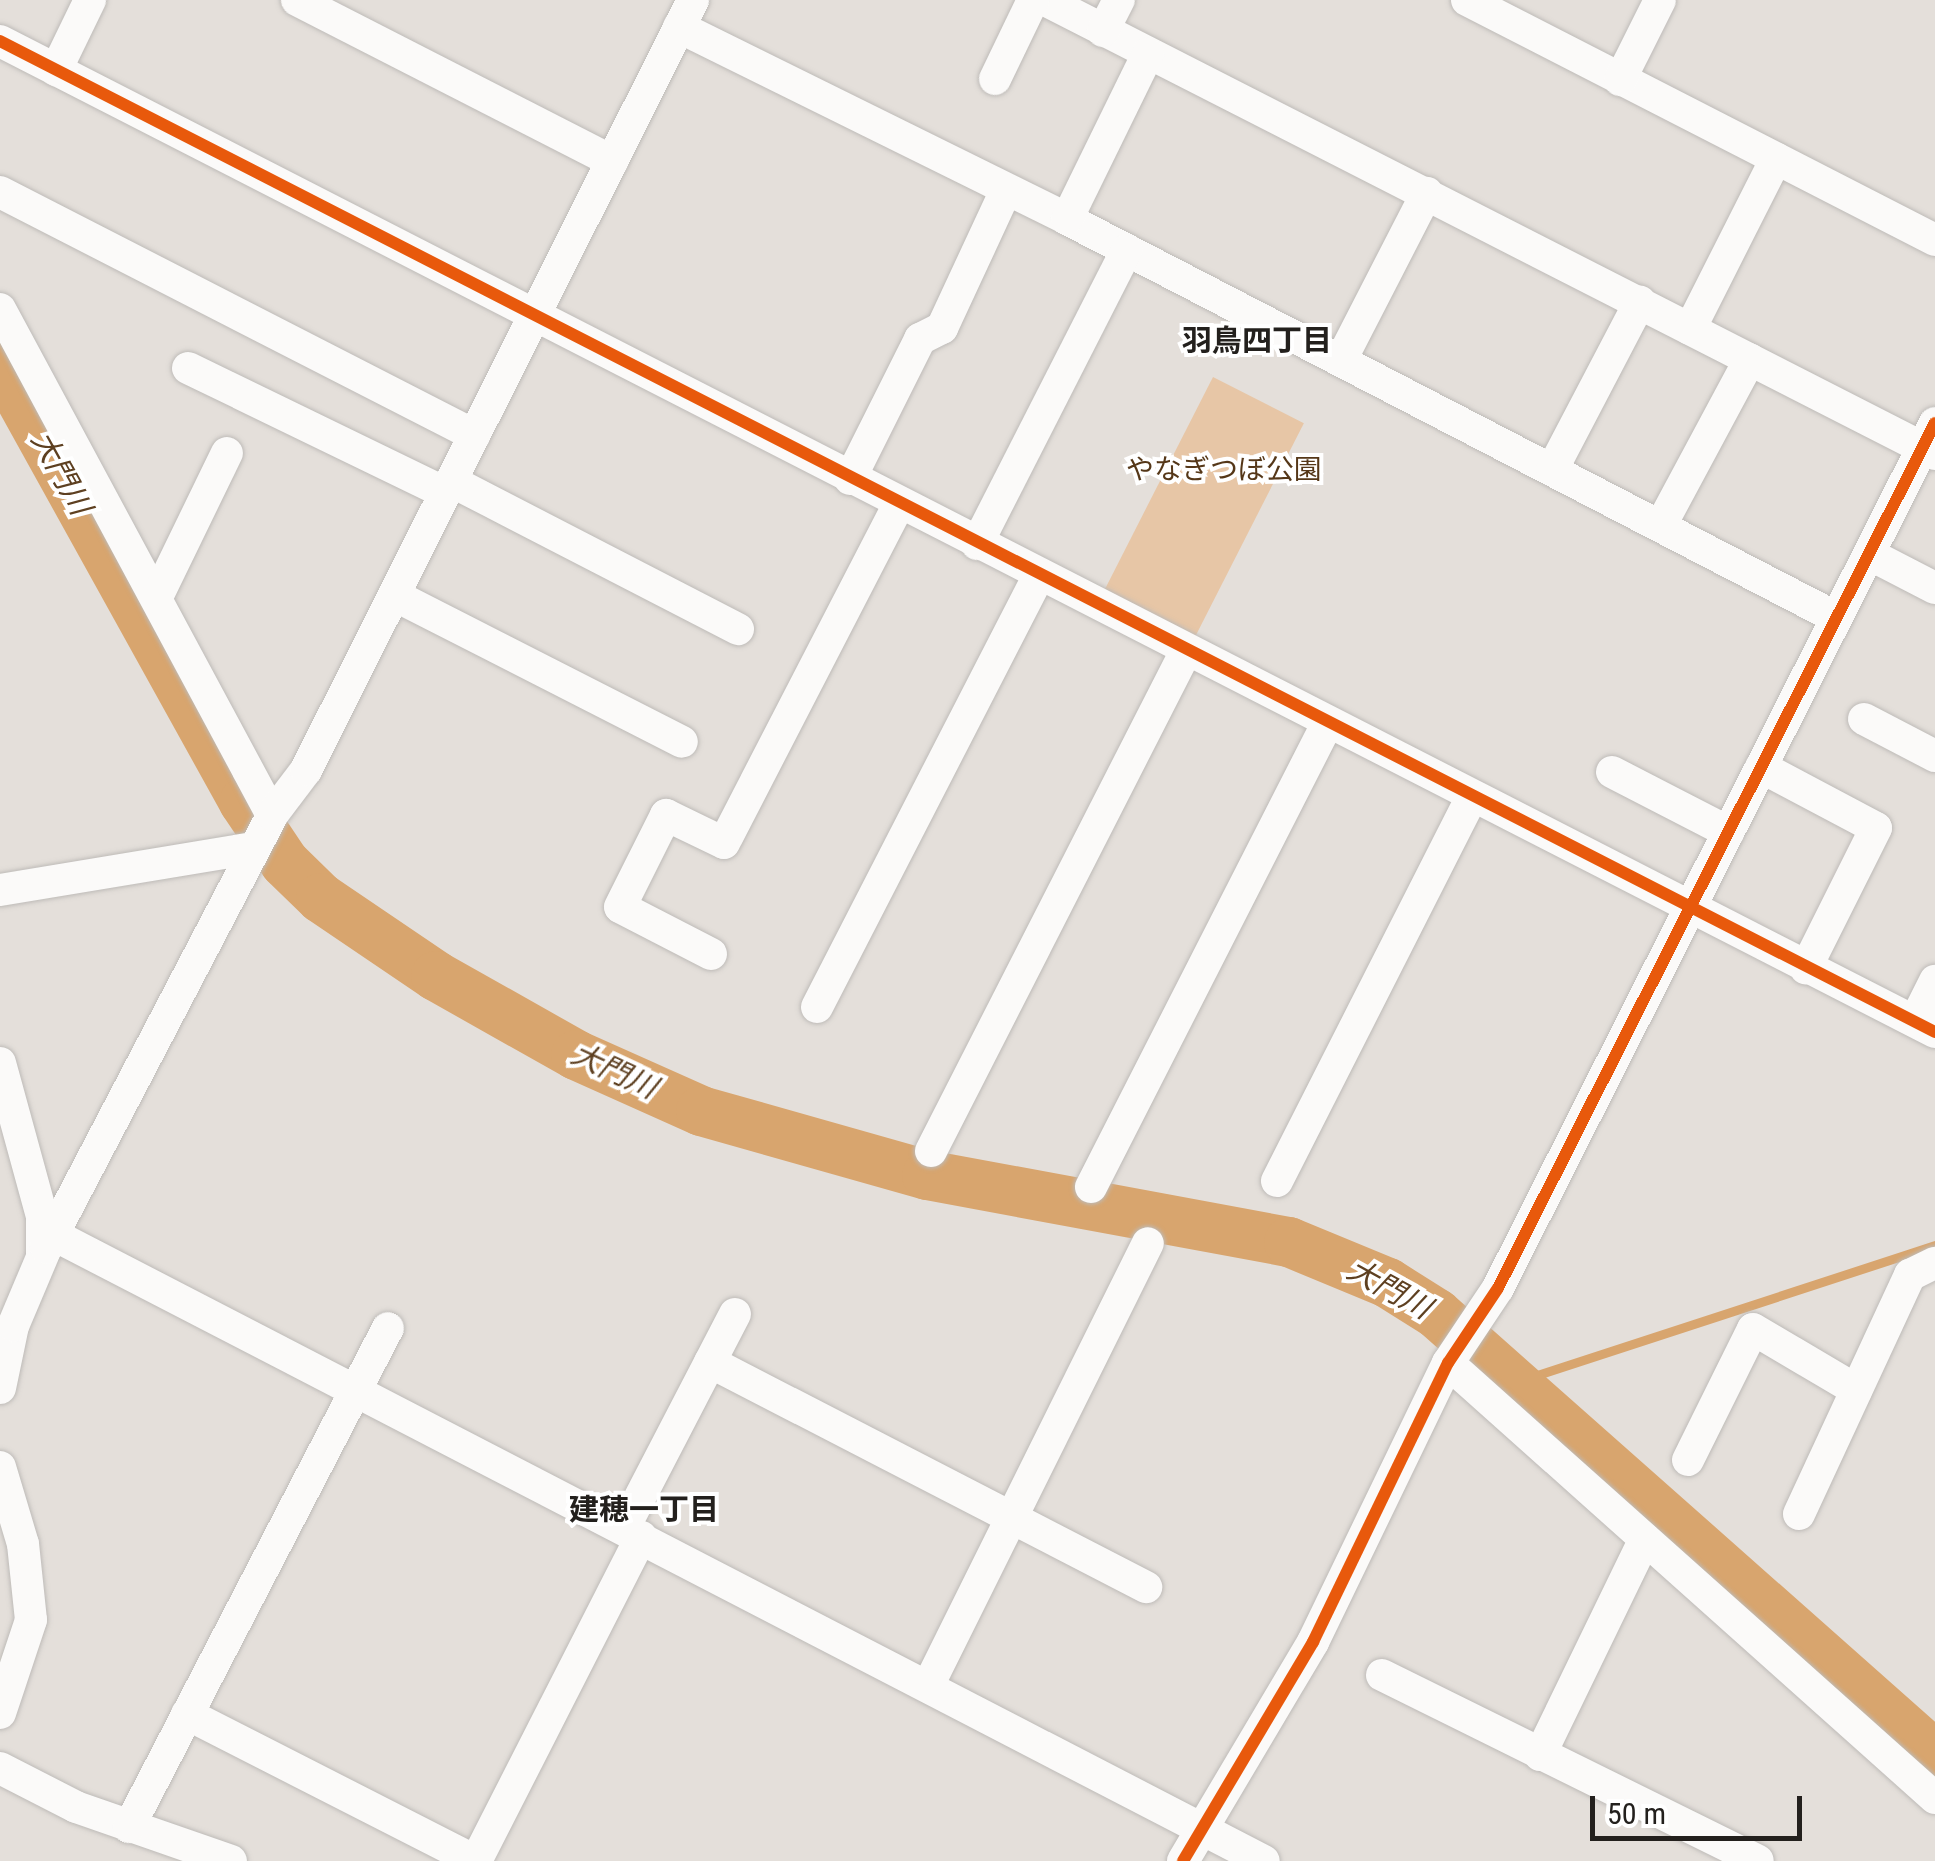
<!DOCTYPE html>
<html>
<head>
<meta charset="utf-8">
<style>
	body { margin:0 }
	#map { position:relative; width:1935px; height:1861px; overflow:hidden; background:#e4dfda; font-family:"Roboto Condensed","Noto Sans JP",sans-serif }
	div>[style] { position:absolute }
	.green>* { inset:0; background:#e7c6a6; transform-origin:0 0 }
	.stream>* { height:9px; margin:-4.5px; padding:0 4.5px; transform-origin:4.5px; border-radius:4.5px; background:#d8a56e }
	.river>* { height:50px; margin:-25px; padding:0 25px; transform-origin:25px; border-radius:25px; background:#d8a56e }
	.roads { filter:drop-shadow(0 0 2px #bebbb8) drop-shadow(0 0 2px #bebbb8) }
	.minor>* { height:32px; margin:-16px; padding:0 16px; transform-origin:16px; border-radius:16px; background:#fbfaf9 }
	.cycleway>* { height:12px; margin:-6px; padding:0 6px; transform-origin:6px; border-radius:6px; background:#e8590c }
	span { translate:-50% -50%; white-space:nowrap; text-align:center; line-height:1.15; -webkit-text-stroke:8px #fff; paint-order:stroke }
	.park-label { font-size:28px; color:#553718 }
	.neighbourhood-label { font-size:30px; color:#23201d; font-weight:700 }
	.water-label { font-size:30px; color:#5e4021; font-style:italic }
	.scale { position:absolute; left:1590px; top:1796px; width:212px; height:45px; box-sizing:border-box; border:5px solid #23201d; border-top:0; padding-left:12px; font-size:30px; line-height:35px; white-space:nowrap; color:#23201d; -webkit-text-stroke:8px #fff; paint-order:stroke }
</style>
</head>
<body>
<div id="map">
	<div class="green">
		<i style="left:1213px;top:377px;width:102px;height:244px;rotate:27deg"></i>
	</div>
	<div class="stream">
		<i style="left:1513px;top:1383px;width:444px;rotate:-18.1deg"></i>
	</div>
	<div class="river">
		<i style="left:0;top:362px;width:503px;rotate:60.99deg"></i>
		<i style="left:244px;top:802px;width:73px;rotate:56.1deg"></i>
		<i style="left:285px;top:863px;width:50px;rotate:44.2deg"></i>
		<i style="left:321px;top:898px;width:139px;rotate:34.1deg"></i>
		<i style="left:436px;top:976px;width:161px;rotate:29.4deg"></i>
		<i style="left:576px;top:1055px;width:137px;rotate:24.1deg"></i>
		<i style="left:701px;top:1111px;width:235px;rotate:15.8deg"></i>
		<i style="left:927px;top:1175px;width:368px;rotate:10.5deg"></i>
		<i style="left:1289px;top:1242px;width:107px;rotate:22.5deg"></i>
		<i style="left:1388px;top:1283px;width:58px;rotate:32.3deg"></i>
		<i style="left:1437px;top:1314px;width:665px;rotate:41.53deg"></i>
	</div>
	<div class="roads">
		<div class="minor">
			<i style="left:297px;top:0;width:354px;rotate:27.1deg"></i>
			<i style="left:1045px;top:0;width:999px;rotate:27.03deg"></i>
			<i style="left:1467px;top:0;width:526px;rotate:27.15deg"></i>
			<i style="left:679px;top:27px;width:433px;rotate:26.3deg"></i>
			<i style="left:1067px;top:219px;width:865px;rotate:27.39deg"></i>
			<i style="left:1103px;top:31px;width:35px;rotate:-63deg"></i>
			<i style="left:0;top:41px;width:2174px;rotate:27.12deg"></i>
			<i style="left:56px;top:70px;width:78px;rotate:-64.1deg"></i>
			<i style="left:995px;top:79px;width:88px;rotate:-64.3deg"></i>
			<i style="left:1620px;top:80px;width:89px;rotate:-63.4deg"></i>
			<i style="left:0;top:192px;width:533px;rotate:27.14deg"></i>
			<i style="left:1067px;top:219px;width:184px;rotate:-63.9deg"></i>
			<i style="left:0;top:309px;width:574px;rotate:61.74deg"></i>
			<i style="left:1690px;top:329px;width:191px;rotate:-63.2deg"></i>
			<i style="left:1341px;top:360px;width:188px;rotate:-62.8deg"></i>
			<i style="left:188px;top:368px;width:286px;rotate:25.9deg"></i>
			<i style="left:1552px;top:470px;width:190px;rotate:-62.4deg"></i>
			<i style="left:850px;top:479px;width:157px;rotate:-63.4deg"></i>
			<i style="left:920px;top:339px;width:25px;rotate:-27deg"></i>
			<i style="left:942px;top:328px;width:152px;rotate:-65.1deg"></i>
			<i style="left:451px;top:481px;width:323px;rotate:27.3deg"></i>
			<i style="left:1661px;top:525px;width:188px;rotate:-61.8deg"></i>
			<i style="left:977px;top:544px;width:330px;rotate:-63deg"></i>
			<i style="left:1869px;top:554px;width:74px;rotate:27.3deg"></i>
			<i style="left:394px;top:595px;width:323px;rotate:27deg"></i>
			<i style="left:157px;top:597px;width:160px;rotate:-64.1deg"></i>
			<i style="left:1864px;top:719px;width:80px;rotate:27.5deg"></i>
			<i style="left:1761px;top:767px;width:130px;rotate:27.9deg"></i>
			<i style="left:1876px;top:828px;width:157px;rotate:116.6deg"></i>
			<i style="left:1612px;top:772px;width:131px;rotate:27.3deg"></i>
			<i style="left:0;top:890px;width:258px;rotate:-9.4deg"></i>
			<i style="left:711px;top:954px;width:102px;rotate:-152.7deg"></i>
			<i style="left:620px;top:907px;width:103px;rotate:-63.4deg"></i>
			<i style="left:666px;top:815px;width:64px;rotate:25.8deg"></i>
			<i style="left:724px;top:843px;width:382px;rotate:-62.7deg"></i>
			<i style="left:817px;top:1007px;width:486px;rotate:-62.8deg"></i>
			<i style="left:1915px;top:1021px;width:45px;rotate:-63.4deg"></i>
			<i style="left:0;top:1063px;width:160px;rotate:74.7deg"></i>
			<i style="left:42px;top:1217px;width:37px;rotate:90deg"></i>
			<i style="left:931px;top:1151px;width:561px;rotate:-62.98deg"></i>
			<i style="left:1277px;top:1181px;width:428px;rotate:-63.1deg"></i>
			<i style="left:1091px;top:1187px;width:520px;rotate:-62.99deg"></i>
			<i style="left:54px;top:1235px;width:1362px;rotate:27.36deg"></i>
			<i style="left:710px;top:1362px;width:491px;rotate:27.3deg"></i>
			<i style="left:1448px;top:1363px;width:653px;rotate:41.77deg"></i>
			<i style="left:0;top:1388px;width:63px;rotate:-78.2deg"></i>
			<i style="left:13px;top:1326px;width:85px;rotate:-67.1deg"></i>
			<i style="left:46px;top:1248px;width:488px;rotate:-62.4deg"></i>
			<i style="left:272px;top:815px;width:56px;rotate:-52.9deg"></i>
			<i style="left:306px;top:770px;width:862px;rotate:-63.32deg"></i>
			<i style="left:1688px;top:1460px;width:146px;rotate:-63.6deg"></i>
			<i style="left:1753px;top:1329px;width:120px;rotate:30.6deg"></i>
			<i style="left:0;top:1467px;width:80px;rotate:73.4deg"></i>
			<i style="left:23px;top:1544px;width:76px;rotate:84deg"></i>
			<i style="left:31px;top:1620px;width:98px;rotate:108.4deg"></i>
			<i style="left:1799px;top:1514px;width:264px;rotate:-65.1deg"></i>
			<i style="left:1910px;top:1275px;width:28px;rotate:-26deg"></i>
			<i style="left:624px;top:1528px;width:241px;rotate:-62.6deg"></i>
			<i style="left:1382px;top:1675px;width:419px;rotate:26.3deg"></i>
			<i style="left:929px;top:1684px;width:492px;rotate:-63.6deg"></i>
			<i style="left:187px;top:1714px;width:323px;rotate:27deg"></i>
			<i style="left:1540px;top:1755px;width:240px;rotate:-64.1deg"></i>
			<i style="left:0;top:1768px;width:85px;rotate:27.2deg"></i>
			<i style="left:76px;top:1807px;width:164px;rotate:19.2deg"></i>
			<i style="left:129px;top:1827px;width:562px;rotate:-62.57deg"></i>
			<i style="left:476px;top:1861px;width:364px;rotate:-63deg"></i>
			<i style="left:1183px;top:1861px;width:255px;rotate:-59.3deg"></i>
			<i style="left:1313px;top:1642px;width:310px;rotate:-64.2deg"></i>
			<i style="left:1448px;top:1363px;width:90px;rotate:-56.3deg"></i>
			<i style="left:1498px;top:1288px;width:969px;rotate:-63.2deg"></i>
		</div>
	</div>
	<div class="cycleway">
		<i style="left:0;top:41px;width:2174px;rotate:27.12deg"></i>
		<i style="left:1183px;top:1861px;width:255px;rotate:-59.3deg"></i>
		<i style="left:1313px;top:1642px;width:310px;rotate:-64.2deg"></i>
		<i style="left:1448px;top:1363px;width:90px;rotate:-56.3deg"></i>
		<i style="left:1498px;top:1288px;width:969px;rotate:-63.2deg"></i>
	</div>
	<div class="park-label">
		<span style="left:1224px;top:470px">やなぎつぼ公園</span>
	</div>
	<div class="neighbourhood-label">
		<span style="left:1257px;top:341px">羽鳥四丁目</span>
		<span style="left:644px;top:1510px">建穂一丁目</span>
	</div>
	<div class="water-label">
		<span style="left:61px;top:473px;rotate:61deg">大門川</span>
		<span style="left:614px;top:1071px;rotate:25deg">大門川</span>
		<span style="left:1389px;top:1289px;rotate:29deg">大門川</span>
	</div>
	<div class="scale">50 m</div>
</div>
</body>
</html>
